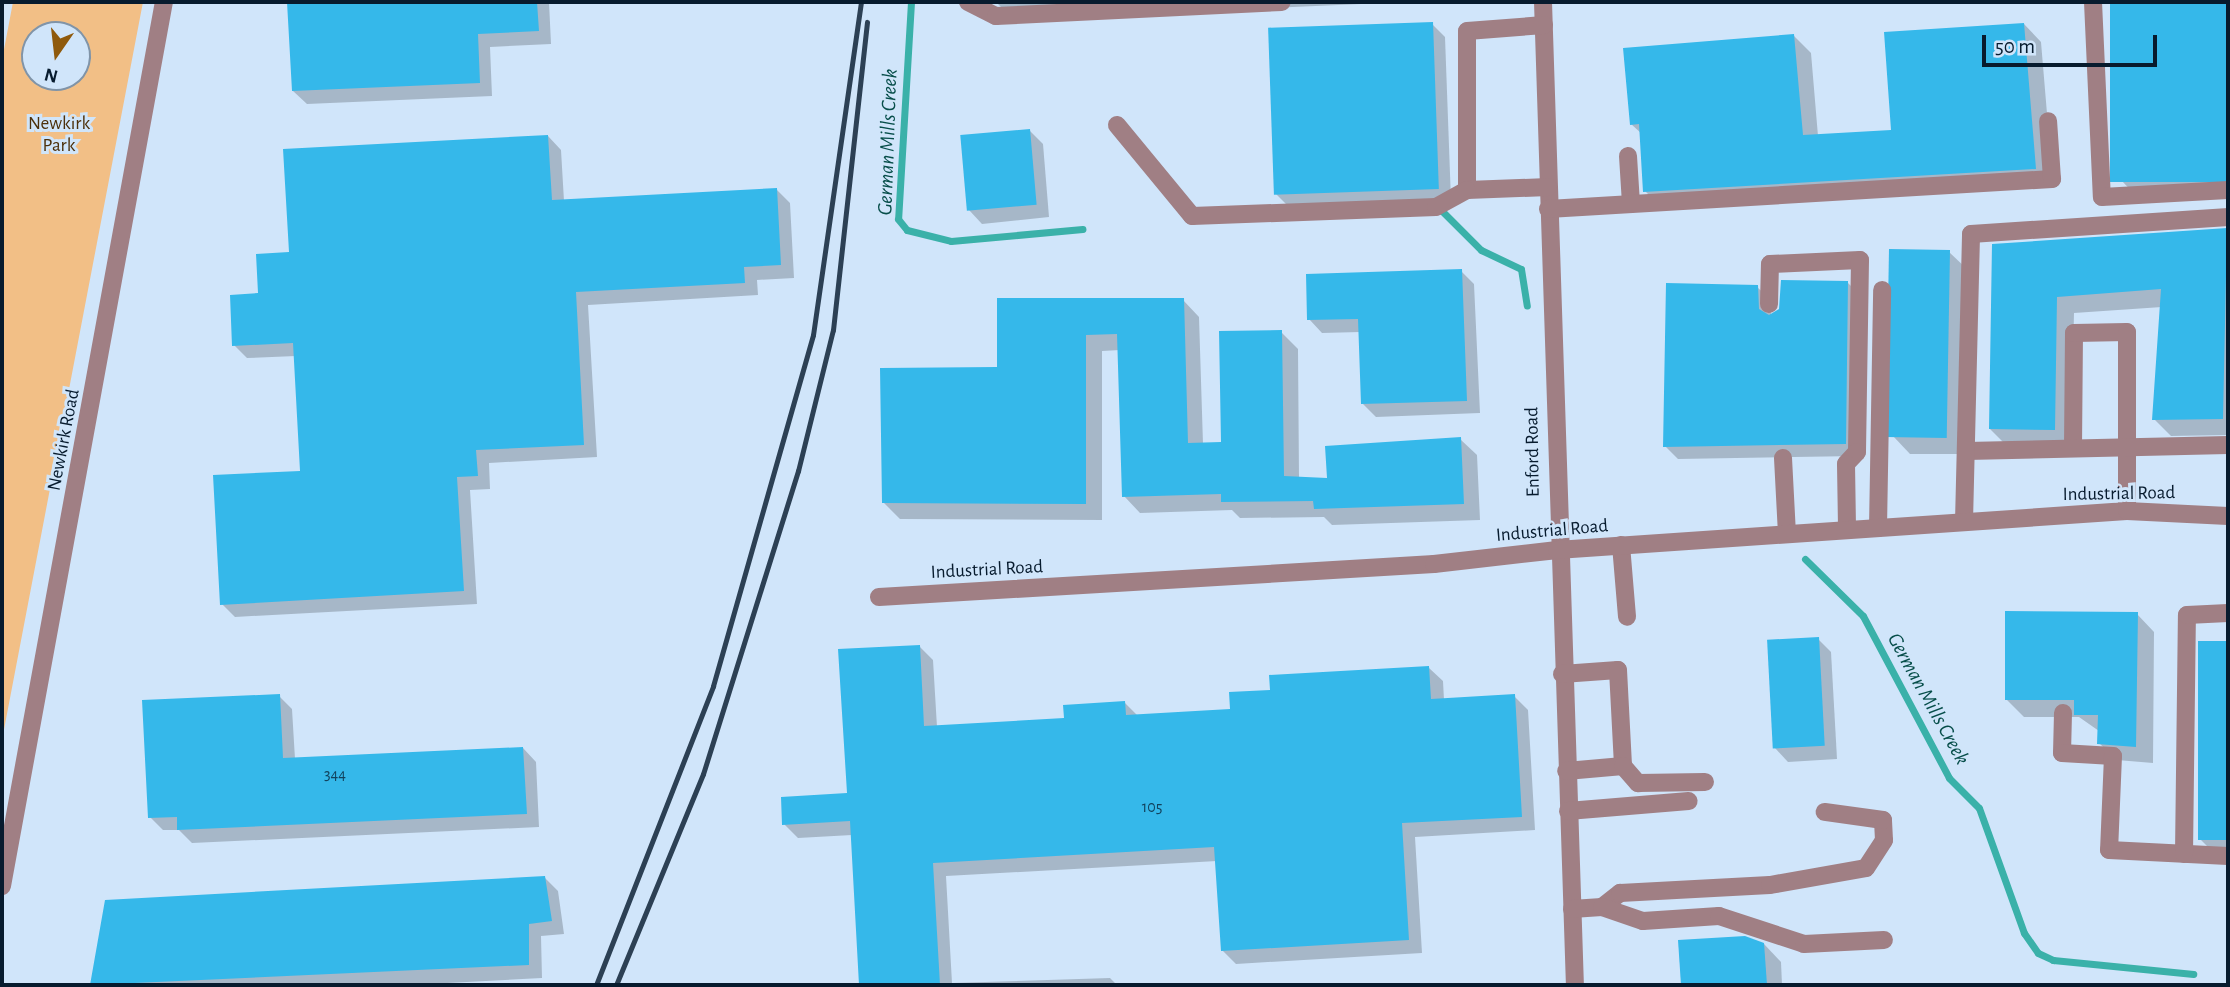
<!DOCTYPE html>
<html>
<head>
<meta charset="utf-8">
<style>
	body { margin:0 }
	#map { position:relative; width:2230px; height:987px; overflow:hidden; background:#d0e5fa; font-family:"Alegreya Sans",sans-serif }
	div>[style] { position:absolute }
	.green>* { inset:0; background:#f2bf86 }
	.shadow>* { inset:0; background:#0003 }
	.stream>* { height:7px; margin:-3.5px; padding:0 3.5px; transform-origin:3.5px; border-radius:3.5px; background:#3ab1a9 }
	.building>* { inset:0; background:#35b8ea; transform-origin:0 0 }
	.minor>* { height:18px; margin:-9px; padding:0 9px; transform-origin:9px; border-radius:9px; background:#a07f84 }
	.rail>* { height:5px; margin:-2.5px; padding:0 2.5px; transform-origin:2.5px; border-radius:2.5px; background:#2c4054 }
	span { translate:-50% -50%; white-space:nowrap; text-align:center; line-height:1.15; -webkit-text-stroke:6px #d0e5fa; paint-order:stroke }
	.number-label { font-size:16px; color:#12425d }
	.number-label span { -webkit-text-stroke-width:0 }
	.park-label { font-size:19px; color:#4c300b }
	.street-label { font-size:19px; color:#071b2e }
	.water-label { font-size:21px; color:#074e4a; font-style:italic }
	.frame { position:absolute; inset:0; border:4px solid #071b2e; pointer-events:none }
	.north { position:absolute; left:21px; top:21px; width:70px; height:70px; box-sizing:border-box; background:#d0e5fa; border:2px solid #8094a8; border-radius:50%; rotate:194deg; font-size:19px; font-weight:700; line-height:28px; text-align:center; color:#071b2e }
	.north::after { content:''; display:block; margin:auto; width:24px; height:32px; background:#8f5a0c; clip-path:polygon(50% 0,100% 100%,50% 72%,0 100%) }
	.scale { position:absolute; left:1982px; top:35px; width:175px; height:32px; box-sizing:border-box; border:4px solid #071b2e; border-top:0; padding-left:9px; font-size:21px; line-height:24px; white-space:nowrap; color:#071b2e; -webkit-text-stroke:5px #d0e5fa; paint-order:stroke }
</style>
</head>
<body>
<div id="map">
	<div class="green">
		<i style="clip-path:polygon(evenodd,13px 2px,143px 2px,2px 740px,2px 60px,13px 2px,35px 35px,77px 35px,77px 77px,35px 77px,35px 35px)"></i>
	</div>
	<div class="shadow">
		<i style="clip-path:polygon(289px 2px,549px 2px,551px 44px,490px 47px,492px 96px,307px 104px,293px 91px)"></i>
		<i style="clip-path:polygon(996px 2px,1407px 2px,1013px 19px)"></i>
		<i style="clip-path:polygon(2111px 2px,2228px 2px,2228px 194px,2139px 199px,2122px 181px)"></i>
		<i style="clip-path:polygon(1432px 24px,1445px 37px,1451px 201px,1288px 206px,1275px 193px)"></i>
		<i style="clip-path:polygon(2024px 24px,2041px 42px,2053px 185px,1662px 208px,1645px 191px,1642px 134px,1631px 124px,1793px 35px,1811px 53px,1818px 136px,1893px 131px)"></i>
		<i style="clip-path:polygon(1029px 130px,1043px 144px,1049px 217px,982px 224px,969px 210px)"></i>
		<i style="clip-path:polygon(548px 136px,561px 150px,564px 201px,776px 189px,790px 203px,794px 278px,757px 280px,758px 295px,588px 305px,597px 457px,489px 463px,490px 489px,470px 490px,477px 604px,235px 617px,222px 604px,302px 473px,296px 356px,247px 358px,234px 345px,260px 295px,291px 254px)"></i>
		<i style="clip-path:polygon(2226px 230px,2228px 435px,2171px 436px,2154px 419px,2162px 307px,2074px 313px,2071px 447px,2007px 446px,1990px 429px,1994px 246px)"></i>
		<i style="clip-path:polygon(1949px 252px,1967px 269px,1965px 454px,1910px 454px,1893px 436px)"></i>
		<i style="clip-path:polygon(1461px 271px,1474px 284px,1480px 413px,1376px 417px,1363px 404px,1360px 332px,1322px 333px,1309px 319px)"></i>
		<i style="clip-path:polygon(1848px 283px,1861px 296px,1858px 456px,1678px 459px,1665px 446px,1757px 287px,1771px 300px,1771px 316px)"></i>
		<i style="clip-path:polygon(999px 300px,1183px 300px,1199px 317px,1203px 444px,1222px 444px,1281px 332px,1298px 349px,1299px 478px,1329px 480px,1460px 439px,1477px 455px,1480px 520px,1332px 525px,1324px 517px,1240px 518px,1232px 510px,1140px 513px,1124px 496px,1120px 350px,1102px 351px,1102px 520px,900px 519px,883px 502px,999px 368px)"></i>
		<i style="clip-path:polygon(2137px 614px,2154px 632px,2153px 763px,2117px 760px,2099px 743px,2099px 731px,2079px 717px,2024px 717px,2006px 699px)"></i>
		<i style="clip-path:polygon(1818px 639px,1831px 652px,1837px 759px,1788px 762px,1775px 748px)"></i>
		<i style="clip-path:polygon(2200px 643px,2228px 643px,2228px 852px,2213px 852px,2200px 839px)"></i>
		<i style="clip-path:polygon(919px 646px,933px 660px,937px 727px,1066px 719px,1125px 703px,1138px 716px,1231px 711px,1272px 691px,1429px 668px,1443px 681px,1444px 700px,1514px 696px,1528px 710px,1535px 830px,1415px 837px,1422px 953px,1236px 964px,1222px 950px,1217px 861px,946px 876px,952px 983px,1110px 978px,1117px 985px,861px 985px,852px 835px,798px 838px,784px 824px,849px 795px)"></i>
		<i style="clip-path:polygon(279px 696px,292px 709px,295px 759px,523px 748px,536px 762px,539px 827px,192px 843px,179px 830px,163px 830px,150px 817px)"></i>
		<i style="clip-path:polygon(545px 878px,558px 891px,564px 934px,541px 936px,542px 978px,409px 985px,92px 985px,107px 902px)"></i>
		<i style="clip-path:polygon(1680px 942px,1764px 944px,1781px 962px,1782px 985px,1683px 985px)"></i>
	</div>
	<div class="stream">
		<i style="left:911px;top:2px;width:217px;rotate:93.4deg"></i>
		<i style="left:898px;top:219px;width:14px;rotate:51deg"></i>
		<i style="left:907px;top:230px;width:45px;rotate:14deg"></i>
		<i style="left:951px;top:241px;width:132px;rotate:-5.2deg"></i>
		<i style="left:1442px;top:211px;width:55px;rotate:45deg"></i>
		<i style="left:1481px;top:250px;width:44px;rotate:25.4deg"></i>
		<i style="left:1521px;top:269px;width:37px;rotate:81deg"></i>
		<i style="left:1805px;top:559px;width:81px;rotate:44.5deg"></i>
		<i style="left:1863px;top:616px;width:183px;rotate:62deg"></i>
		<i style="left:1949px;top:778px;width:42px;rotate:45deg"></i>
		<i style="left:1979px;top:808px;width:133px;rotate:70.2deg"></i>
		<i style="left:2024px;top:933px;width:24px;rotate:55deg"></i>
		<i style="left:2038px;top:953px;width:17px;rotate:25deg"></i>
		<i style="left:2053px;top:960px;width:141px;rotate:5.7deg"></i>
	</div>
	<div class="building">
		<i style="clip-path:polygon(287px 2px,537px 2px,539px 31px,478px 34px,480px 83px,292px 91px)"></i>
		<i style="left:2110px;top:2px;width:118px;height:180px"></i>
		<i style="left:1433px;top:22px;width:167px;height:165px;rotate:88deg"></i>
		<i style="clip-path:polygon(2024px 23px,2036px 169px,1643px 192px,1639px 124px,1630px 125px,1623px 48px,1794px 34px,1803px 135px,1891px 130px,1884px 32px)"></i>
		<i style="left:1030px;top:129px;width:76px;height:70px;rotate:85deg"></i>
		<i style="clip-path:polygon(548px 135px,552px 200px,777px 188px,781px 265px,744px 267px,745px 283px,576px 292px,584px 445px,476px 450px,478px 476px,457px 477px,464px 591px,220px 605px,213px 475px,300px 471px,293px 343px,232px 346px,230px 295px,258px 293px,256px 254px,289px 252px,283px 149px)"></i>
		<i style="clip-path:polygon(2227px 228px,2223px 419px,2152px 420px,2161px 289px,2057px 297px,2055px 430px,1989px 429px,1992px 244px)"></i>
		<i style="left:1889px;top:249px;width:61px;height:188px;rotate:1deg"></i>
		<i style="clip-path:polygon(1462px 269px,1467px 401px,1361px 404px,1358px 319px,1307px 320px,1306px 274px)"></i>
		<i style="clip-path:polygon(1781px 280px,1848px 281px,1846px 444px,1663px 447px,1666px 283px,1758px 285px,1759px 309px,1769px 315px,1779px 309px)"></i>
		<i style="clip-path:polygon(997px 298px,1184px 298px,1188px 443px,1221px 442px,1219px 331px,1282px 330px,1284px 476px,1327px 478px,1325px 446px,1461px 437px,1464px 504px,1314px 509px,1313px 501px,1221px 502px,1221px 494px,1122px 497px,1117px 334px,1086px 335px,1086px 504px,882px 503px,880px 368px,997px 367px)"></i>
		<i style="clip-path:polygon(2005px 611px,2138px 612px,2136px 747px,2097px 744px,2098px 715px,2074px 715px,2074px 700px,2005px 700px)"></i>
		<i style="left:1819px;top:637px;width:109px;height:52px;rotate:87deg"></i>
		<i style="left:2198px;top:641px;width:30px;height:199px"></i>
		<i style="clip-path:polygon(920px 645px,924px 726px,1064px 718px,1063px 705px,1125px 701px,1126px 715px,1230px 709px,1229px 692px,1270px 690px,1269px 675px,1429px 666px,1431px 699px,1515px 694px,1522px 817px,1402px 823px,1409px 940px,1221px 951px,1214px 847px,933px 863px,940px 985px,859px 985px,850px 821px,782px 825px,781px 797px,847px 793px,838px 649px)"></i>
		<i style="clip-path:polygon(280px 694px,283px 758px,523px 747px,527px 814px,177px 830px,177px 817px,148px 818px,142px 700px)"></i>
		<i style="clip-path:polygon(545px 876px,552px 921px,529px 924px,529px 965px,90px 985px,105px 900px)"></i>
		<i style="clip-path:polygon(1745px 936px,1764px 943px,1767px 985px,1681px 985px,1678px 940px)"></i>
	</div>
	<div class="minor">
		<i style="left:968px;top:2px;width:31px;rotate:27deg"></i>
		<i style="left:996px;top:16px;width:286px;rotate:-2.8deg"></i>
		<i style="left:1543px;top:2px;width:984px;rotate:88.14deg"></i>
		<i style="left:2093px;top:2px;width:195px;rotate:87.4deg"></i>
		<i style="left:2102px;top:197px;width:126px;rotate:-3.2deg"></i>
		<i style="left:1544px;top:25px;width:77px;rotate:175.5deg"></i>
		<i style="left:1467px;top:31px;width:159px;rotate:90deg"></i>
		<i style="left:1467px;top:190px;width:81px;rotate:-2.1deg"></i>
		<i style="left:1117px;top:125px;width:118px;rotate:50.5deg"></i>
		<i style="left:1192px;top:216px;width:244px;rotate:-2.1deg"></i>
		<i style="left:1436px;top:207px;width:35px;rotate:-29deg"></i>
		<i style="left:1628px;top:156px;width:48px;rotate:86.4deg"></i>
		<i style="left:1548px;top:209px;width:505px;rotate:-3.41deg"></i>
		<i style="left:2052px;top:179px;width:58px;rotate:-93.9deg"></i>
		<i style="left:1769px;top:304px;width:40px;rotate:-88.6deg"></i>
		<i style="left:1770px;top:264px;width:90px;rotate:-2.5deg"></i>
		<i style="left:1860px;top:260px;width:192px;rotate:90.9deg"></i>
		<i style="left:1857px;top:452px;width:16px;rotate:133deg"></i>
		<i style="left:1846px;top:464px;width:66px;rotate:89.1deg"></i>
		<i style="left:2073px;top:448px;width:115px;rotate:-89.5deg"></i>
		<i style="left:2074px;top:333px;width:53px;rotate:-1.1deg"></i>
		<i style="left:2127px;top:332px;width:179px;rotate:90deg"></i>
		<i style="left:1967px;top:451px;width:261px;rotate:-1.3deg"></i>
		<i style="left:1783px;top:458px;width:76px;rotate:87deg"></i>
		<i style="left:1964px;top:522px;width:288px;rotate:-88.6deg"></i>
		<i style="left:1971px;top:234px;width:258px;rotate:-3.8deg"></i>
		<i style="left:1878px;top:528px;width:238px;rotate:-89deg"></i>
		<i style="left:1621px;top:545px;width:72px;rotate:85.2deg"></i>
		<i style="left:879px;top:597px;width:556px;rotate:-3.4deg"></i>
		<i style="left:1434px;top:564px;width:124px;rotate:-6.5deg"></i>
		<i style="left:1557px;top:550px;width:571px;rotate:-3.91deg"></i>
		<i style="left:2127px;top:511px;width:101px;rotate:2.8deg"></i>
		<i style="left:1562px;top:674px;width:56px;rotate:-4.1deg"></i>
		<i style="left:1618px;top:670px;width:96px;rotate:87deg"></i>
		<i style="left:1623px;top:766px;width:57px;rotate:175deg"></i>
		<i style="left:2063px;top:713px;width:40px;rotate:91.4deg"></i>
		<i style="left:2062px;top:753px;width:51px;rotate:3.4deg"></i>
		<i style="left:2113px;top:756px;width:94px;rotate:92.4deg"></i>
		<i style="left:2109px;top:850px;width:119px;rotate:2.9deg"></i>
		<i style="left:1623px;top:766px;width:23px;rotate:49deg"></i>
		<i style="left:1638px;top:783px;width:67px;rotate:-0.9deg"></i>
		<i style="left:1568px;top:811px;width:121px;rotate:-4.7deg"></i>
		<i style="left:2184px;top:854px;width:239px;rotate:-89.3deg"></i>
		<i style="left:2187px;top:615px;width:41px;rotate:-2.8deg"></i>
		<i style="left:2px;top:886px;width:899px;rotate:-79.62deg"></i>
		<i style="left:1602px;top:907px;width:23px;rotate:-38deg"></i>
		<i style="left:1620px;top:893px;width:150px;rotate:-3.1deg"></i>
		<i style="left:1770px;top:885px;width:97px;rotate:-10deg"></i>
		<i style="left:1866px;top:868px;width:33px;rotate:-57deg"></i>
		<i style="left:1884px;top:840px;width:20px;rotate:-93deg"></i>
		<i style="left:1883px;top:820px;width:59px;rotate:-172.1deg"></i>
		<i style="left:1572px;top:909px;width:30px;rotate:-4deg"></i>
		<i style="left:1602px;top:907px;width:43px;rotate:18.9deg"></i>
		<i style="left:1643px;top:921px;width:76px;rotate:-3.8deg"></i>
		<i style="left:1719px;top:916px;width:89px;rotate:18.2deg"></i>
		<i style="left:1804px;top:944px;width:80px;rotate:-2.9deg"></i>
	</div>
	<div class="rail">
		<i style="left:596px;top:985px;width:321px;rotate:-68.6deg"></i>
		<i style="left:713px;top:686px;width:365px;rotate:-74.1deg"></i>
		<i style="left:813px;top:335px;width:336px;rotate:-81.8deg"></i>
		<i style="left:616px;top:985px;width:228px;rotate:-67.6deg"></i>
		<i style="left:703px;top:774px;width:318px;rotate:-72.6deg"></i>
		<i style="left:798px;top:471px;width:145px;rotate:-76.1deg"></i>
		<i style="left:833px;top:330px;width:310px;rotate:-83.7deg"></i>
	</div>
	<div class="number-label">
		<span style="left:335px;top:774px">344</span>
		<span style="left:1152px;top:807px">105</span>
	</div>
	<div class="park-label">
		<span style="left:59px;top:135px">Newkirk<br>Park</span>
	</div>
	<div class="street-label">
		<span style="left:64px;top:440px;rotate:-79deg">Newkirk Road</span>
		<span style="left:1533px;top:452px;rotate:-91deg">Enford Road</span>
		<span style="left:2119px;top:494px;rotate:-1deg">Industrial Road</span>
		<span style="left:1552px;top:531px;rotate:-5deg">Industrial Road</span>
		<span style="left:987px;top:570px;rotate:-3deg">Industrial Road</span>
	</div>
	<div class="water-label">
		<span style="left:888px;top:142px;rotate:-88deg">German Mills Creek</span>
		<span style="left:1928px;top:699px;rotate:61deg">German Mills Creek</span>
	</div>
	<div class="frame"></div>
	<div class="north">N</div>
	<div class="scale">50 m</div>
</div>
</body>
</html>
